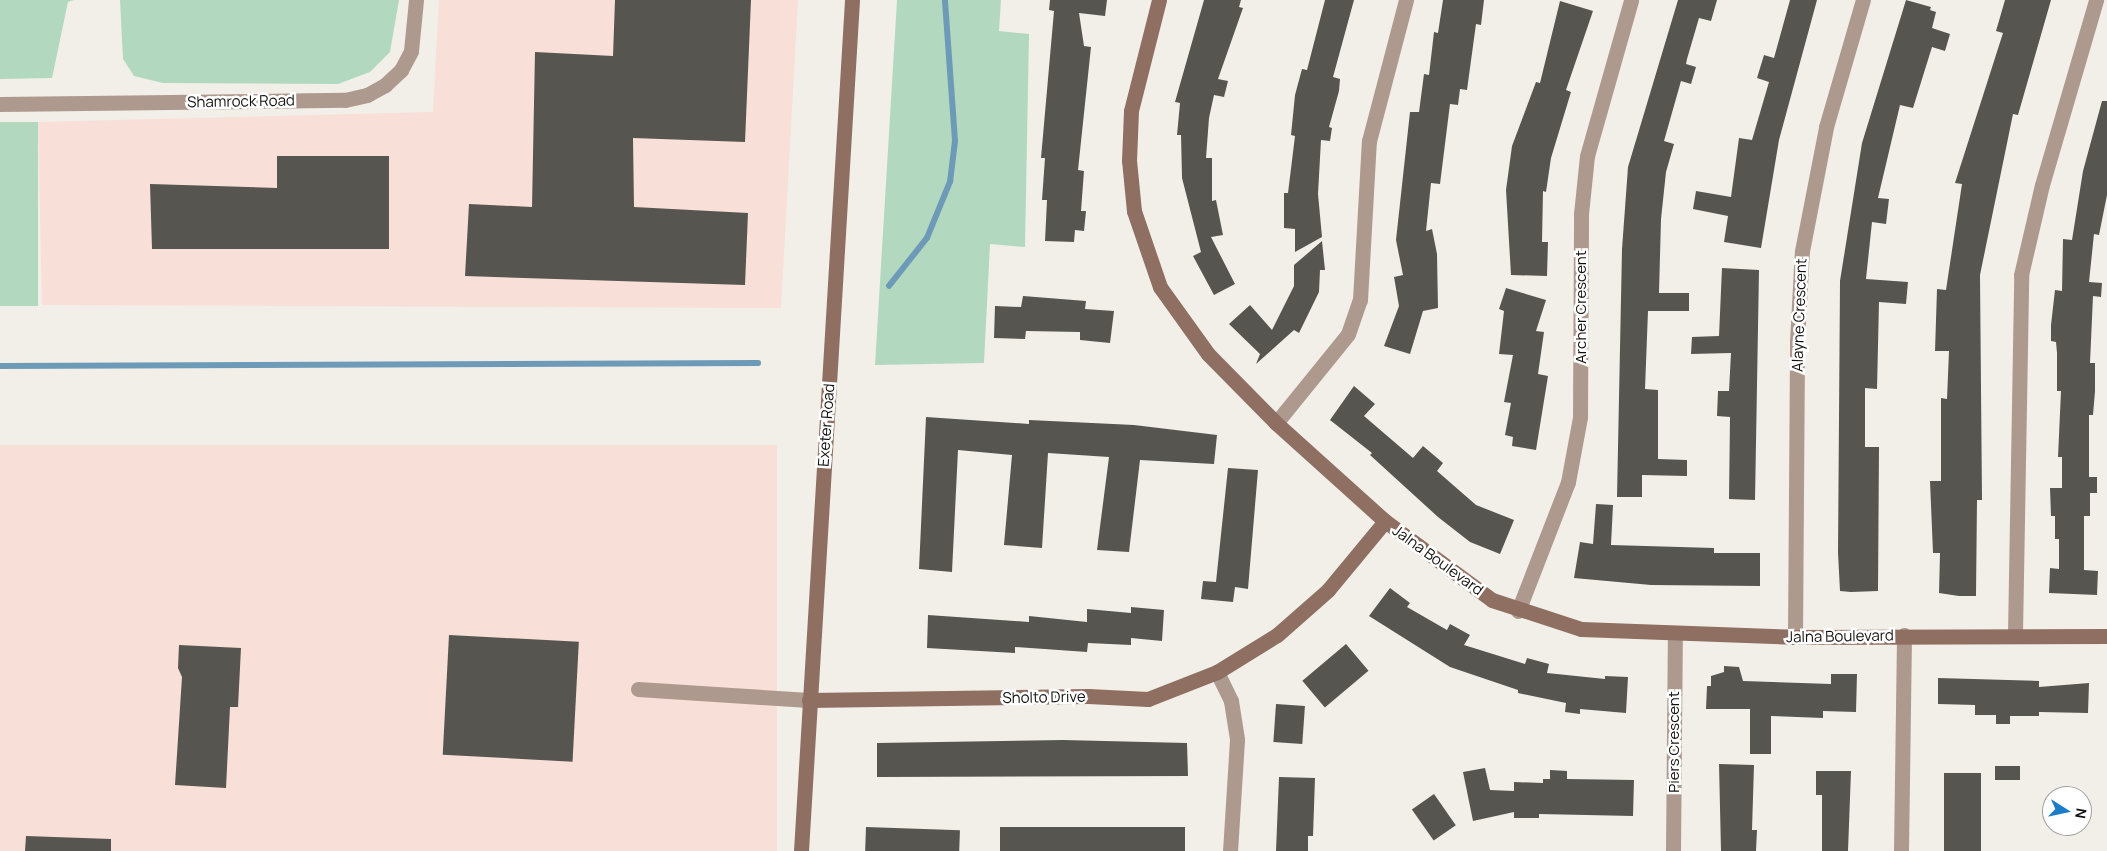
<!DOCTYPE html>
<html>
<head>
<meta charset="utf-8">
<style>
	body { margin:0 }
	#map { position:relative; width:2107px; height:851px; overflow:hidden; background:#f2efe9; font-family:Manrope,sans-serif }
	div>[style] { position:absolute }
	.industrial>* { inset:0; background:#f8dfd7; transform-origin:0 0 }
	.green>* { inset:0; background:#b2d9bf; transform-origin:0 0 }
	.stream>* { height:5.5px; margin:-2.75px; padding:0 2.75px; transform-origin:2.75px; border-radius:2.75px; background:#6d9bb7 }
	.building>* { inset:0; background:#575550; transform-origin:0 0 }
	.street>* { height:15px; margin:-7.5px; padding:0 7.5px; transform-origin:7.5px; border-radius:7.5px; background:#ae998f }
	.secondary>* { height:15px; margin:-7.5px; padding:0 7.5px; transform-origin:7.5px; border-radius:7.5px; background:#8e6f62 }
	span { translate:-50% -50%; white-space:nowrap; text-align:center; line-height:1.15; -webkit-text-stroke:5px #fff; paint-order:stroke }
	.street-label { font-size:15px; color:#11100e }
	.north { position:absolute; left:2042px; top:786px; width:50px; height:50px; box-sizing:border-box; background:#fff; border:1px solid #a09f9f; border-radius:50%; rotate:100deg; font-size:14px; font-weight:700; line-height:20px; text-align:center; color:#11100e }
	.north::after { content:''; display:block; margin:auto; width:18px; height:22px; background:#1b7cc8; clip-path:polygon(50% 0,100% 100%,50% 72%,0 100%) }
</style>
</head>
<body>
<div id="map">
	<div class="industrial">
		<i style="clip-path:polygon(439px 0,798px 0,781px 308px,42px 305px,38px 122px,433px 112px)"></i>
		<i style="left:0;top:445px;width:777px;height:406px"></i>
	</div>
	<div class="green">
		<i style="clip-path:polygon(0 0,74px 0,68px 2px,52px 78px,0 79px)"></i>
		<i style="clip-path:polygon(120px 0,399px 0,390px 52px,370px 72px,338px 84px,163px 83px,134px 76px,123px 59px)"></i>
		<i style="clip-path:polygon(897px 0,1001px 0,999px 31px,1029px 34px,1025px 247px,990px 244px,984px 363px,875px 365px)"></i>
		<i style="left:0;top:122px;width:38px;height:184px"></i>
	</div>
	<div class="stream">
		<i style="left:889px;top:286px;width:61px;rotate:-51.6deg"></i>
		<i style="left:927px;top:238px;width:61px;rotate:-67.7deg"></i>
		<i style="left:950px;top:182px;width:41px;rotate:-83deg"></i>
		<i style="left:955px;top:141px;width:141px;rotate:-94.1deg"></i>
		<i style="left:0;top:366px;width:758px;rotate:-0.23deg"></i>
	</div>
	<div class="building">
		<i style="clip-path:polygon(615px 0,751px 0,745px 142px,633px 138px,634px 207px,748px 213px,745px 285px,465px 276px,469px 204px,532px 207px,535px 52px,613px 56px)"></i>
		<i style="clip-path:polygon(1050px 0,1107px 0,1105px 16px,1079px 13px,1084px 46px,1091px 47px,1078px 170px,1084px 171px,1081px 211px,1086px 211px,1084px 231px,1075px 230px,1074px 242px,1045px 241px,1047px 200px,1042px 200px,1045px 158px,1041px 158px,1054px 11px,1049px 10px)"></i>
		<i style="clip-path:polygon(1204px 0,1241px 0,1239px 7px,1243px 8px,1218px 79px,1228px 81px,1224px 97px,1214px 95px,1209px 118px,1206px 158px,1212px 158px,1212px 201px,1216px 200px,1223px 235px,1211px 237px,1235px 284px,1214px 295px,1193px 256px,1201px 252px,1182px 178px,1181px 135px,1177px 135px,1180px 103px,1175px 102px)"></i>
		<i style="clip-path:polygon(1325px 0,1354px 0,1333px 77px,1340px 79px,1339px 91px,1329px 127px,1332px 128px,1330px 141px,1321px 140px,1318px 194px,1322px 237px,1295px 252px,1295px 229px,1284px 228px,1284px 193px,1288px 193px,1295px 136px,1291px 135px,1295px 95px,1302px 69px,1307px 70px)"></i>
		<i style="clip-path:polygon(1443px 0,1484px 0,1481px 25px,1476px 24px,1467px 90px,1460px 89px,1458px 105px,1450px 104px,1440px 184px,1431px 183px,1426px 231px,1432px 229px,1437px 254px,1438px 308px,1423px 311px,1410px 354px,1384px 346px,1399px 306px,1394px 277px,1403px 275px,1396px 240px,1410px 112px,1419px 112px,1424px 74px,1429px 75px,1434px 32px,1438px 33px)"></i>
		<i style="clip-path:polygon(1678px 0,1717px 0,1711px 21px,1699px 18px,1687px 59px,1686px 64px,1696px 67px,1691px 84px,1681px 81px,1664px 141px,1674px 144px,1666px 172px,1661px 219px,1659px 293px,1689px 293px,1689px 311px,1648px 311px,1645px 389px,1658px 390px,1658px 459px,1687px 460px,1687px 476px,1642px 475px,1642px 497px,1617px 497px,1622px 249px,1628px 167px)"></i>
		<i style="clip-path:polygon(1790px 0,1817px 0,1779px 140px,1761px 248px,1724px 242px,1728px 216px,1693px 209px,1696px 191px,1731px 197px,1739px 138px,1752px 140px,1769px 82px,1757px 78px,1764px 55px,1774px 58px)"></i>
		<i style="clip-path:polygon(1906px 0,1931px 7px,1930px 10px,1936px 12px,1932px 28px,1950px 34px,1945px 51px,1932px 47px,1913px 108px,1900px 105px,1878px 198px,1889px 199px,1886px 224px,1872px 222px,1866px 279px,1908px 282px,1906px 304px,1879px 302px,1877px 389px,1865px 388px,1865px 447px,1879px 447px,1878px 591px,1851px 592px,1840px 591px,1838px 553px,1840px 281px,1862px 143px)"></i>
		<i style="clip-path:polygon(2005px 0,2051px 0,2018px 115px,2013px 114px,1980px 275px,1982px 500px,1977px 500px,1976px 596px,1959px 596px,1939px 593px,1940px 553px,1933px 553px,1930px 481px,1941px 481px,1941px 398px,1947px 399px,1949px 351px,1935px 351px,1937px 289px,1946px 290px,1962px 184px,1955px 183px,2003px 33px,1996px 31px)"></i>
		<i style="clip-path:polygon(1560px 1px,1593px 11px,1566px 90px,1571px 92px,1551px 158px,1546px 192px,1543px 191px,1542px 242px,1548px 242px,1547px 276px,1511px 275px,1506px 190px,1512px 146px,1536px 82px,1540px 83px)"></i>
		<i style="clip-path:polygon(2102px 101px,2107px 101px,2107px 195px,2099px 235px,2094px 234px,2089px 282px,2102px 283px,2101px 297px,2093px 296px,2090px 363px,2095px 363px,2095px 391px,2093px 415px,2089px 415px,2089px 477px,2097px 477px,2097px 493px,2090px 493px,2090px 516px,2084px 516px,2084px 570px,2098px 571px,2097px 595px,2049px 593px,2050px 568px,2059px 569px,2059px 539px,2055px 539px,2055px 516px,2051px 516px,2050px 488px,2062px 488px,2062px 457px,2058px 457px,2061px 391px,2057px 391px,2057px 353px,2056px 342px,2051px 341px,2051px 325px,2055px 290px,2062px 291px,2063px 239px,2072px 240px,2083px 171px)"></i>
		<i style="clip-path:polygon(277px 156px,389px 156px,389px 249px,152px 249px,150px 184px,277px 188px)"></i>
		<i style="clip-path:polygon(1322px 241px,1325px 270px,1320px 270px,1319px 292px,1299px 333px,1294px 330px,1256px 364px,1260px 354px,1229px 324px,1250px 305px,1272px 330px,1294px 286px,1294px 265px)"></i>
		<i style="clip-path:polygon(1722px 268px,1759px 270px,1755px 500px,1729px 499px,1730px 417px,1717px 416px,1718px 391px,1729px 391px,1731px 353px,1691px 354px,1692px 337px,1719px 336px)"></i>
		<i style="clip-path:polygon(1506px 288px,1546px 300px,1536px 331px,1544px 332px,1538px 374px,1548px 376px,1536px 450px,1512px 446px,1513px 437px,1505px 435px,1511px 403px,1504px 402px,1513px 355px,1499px 354px,1504px 311px,1499px 309px)"></i>
		<i style="clip-path:polygon(1023px 296px,1086px 301px,1085px 309px,1114px 311px,1110px 343px,1080px 340px,1080px 332px,1026px 331px,1025px 339px,994px 338px,995px 306px,1021px 307px)"></i>
		<i style="clip-path:polygon(1354px 386px,1375px 404px,1364px 416px,1413px 458px,1423px 446px,1443px 463px,1437px 471px,1476px 505px,1514px 520px,1500px 554px,1470px 542px,1438px 517px,1370px 455px,1372px 453px,1330px 420px)"></i>
		<i style="clip-path:polygon(926px 417px,1029px 424px,1029px 420px,1134px 425px,1217px 435px,1214px 464px,1140px 460px,1129px 552px,1097px 550px,1109px 457px,1048px 453px,1042px 548px,1004px 545px,1012px 455px,958px 450px,952px 572px,919px 569px)"></i>
		<i style="clip-path:polygon(1228px 468px,1258px 470px,1248px 589px,1235px 587px,1233px 602px,1201px 599px,1203px 581px,1216px 582px)"></i>
		<i style="clip-path:polygon(1596px 504px,1613px 505px,1611px 545px,1714px 548px,1714px 553px,1760px 553px,1760px 586px,1651px 585px,1574px 578px,1580px 542px,1593px 544px)"></i>
		<i style="clip-path:polygon(1390px 588px,1410px 603px,1407px 607px,1447px 630px,1450px 624px,1470px 635px,1464px 645px,1525px 664px,1527px 658px,1549px 664px,1547px 673px,1605px 679px,1605px 676px,1628px 677px,1626px 713px,1580px 709px,1580px 714px,1565px 712px,1566px 703px,1518px 693px,1518px 690px,1450px 667px,1369px 616px)"></i>
		<i style="clip-path:polygon(1131px 607px,1164px 610px,1162px 641px,1131px 638px,1131px 645px,1088px 643px,1087px 652px,1015px 647px,1015px 653px,927px 648px,928px 615px,1029px 622px,1029px 616px,1087px 622px,1087px 609px,1131px 613px)"></i>
		<i style="left:449px;top:635px;width:130px;height:120px;rotate:3deg"></i>
		<i style="left:1346px;top:644px;width:35px;height:57px;rotate:50deg"></i>
		<i style="clip-path:polygon(179px 645px,241px 648px,238px 707px,230px 707px,226px 788px,175px 785px,182px 677px,178px 668px)"></i>
		<i style="clip-path:polygon(1724px 666px,1739px 667px,1743px 681px,1831px 684px,1831px 674px,1857px 674px,1856px 712px,1823px 711px,1823px 718px,1771px 716px,1771px 754px,1750px 754px,1750px 709px,1706px 709px,1707px 686px,1711px 686px,1711px 676px,1724px 672px)"></i>
		<i style="clip-path:polygon(1938px 678px,2039px 681px,2039px 687px,2089px 683px,2088px 713px,2039px 712px,2039px 716px,2010px 716px,2010px 724px,1996px 724px,1996px 715px,1975px 715px,1975px 705px,1938px 704px)"></i>
		<i style="left:1276px;top:704px;width:29px;height:38px;rotate:4deg"></i>
		<i style="clip-path:polygon(1063px 740px,1187px 743px,1188px 776px,877px 777px,877px 743px)"></i>
		<i style="clip-path:polygon(1719px 764px,1754px 765px,1752px 830px,1757px 830px,1756px 851px,1721px 851px)"></i>
		<i style="left:1995px;top:766px;width:25px;height:14px"></i>
		<i style="clip-path:polygon(1485px 768px,1490px 790px,1514px 791px,1514px 782px,1543px 783px,1543px 779px,1550px 779px,1550px 770px,1567px 771px,1567px 779px,1634px 780px,1633px 816px,1539px 814px,1539px 818px,1514px 818px,1514px 812px,1473px 821px,1463px 772px)"></i>
		<i style="clip-path:polygon(1816px 771px,1851px 771px,1848px 851px,1822px 851px,1822px 795px,1816px 795px)"></i>
		<i style="left:1944px;top:773px;width:37px;height:78px"></i>
		<i style="clip-path:polygon(1279px 777px,1315px 778px,1313px 836px,1308px 836px,1308px 851px,1276px 851px)"></i>
		<i style="left:1434px;top:794px;width:38px;height:27px;rotate:55deg"></i>
		<i style="left:866px;top:827px;width:94px;height:24px;rotate:2deg"></i>
		<i style="left:1000px;top:827px;width:185px;height:24px"></i>
		<i style="clip-path:polygon(26px 836px,111px 839px,111px 851px,25px 851px)"></i>
	</div>
	<div class="street">
		<i style="left:0;top:104px;width:345px;rotate:-0.7deg"></i>
		<i style="left:345px;top:100px;width:23px;rotate:-13deg"></i>
		<i style="left:367px;top:95px;width:21px;rotate:-29deg"></i>
		<i style="left:385px;top:85px;width:22px;rotate:-43deg"></i>
		<i style="left:401px;top:70px;width:21px;rotate:-62deg"></i>
		<i style="left:411px;top:51px;width:51px;rotate:-84.4deg"></i>
		<i style="left:1276px;top:423px;width:114px;rotate:-51deg"></i>
		<i style="left:1348px;top:334px;width:36px;rotate:-71deg"></i>
		<i style="left:1360px;top:300px;width:159px;rotate:-86.8deg"></i>
		<i style="left:1369px;top:141px;width:146px;rotate:-75.3deg"></i>
		<i style="left:1518px;top:611px;width:138px;rotate:-68.8deg"></i>
		<i style="left:1568px;top:482px;width:66px;rotate:-79.5deg"></i>
		<i style="left:1580px;top:417px;width:203px;rotate:-89.7deg"></i>
		<i style="left:1581px;top:214px;width:58px;rotate:-84.1deg"></i>
		<i style="left:1587px;top:156px;width:162px;rotate:-74.2deg"></i>
		<i style="left:2015px;top:634px;width:359px;rotate:-89deg"></i>
		<i style="left:2021px;top:275px;width:92px;rotate:-76.9deg"></i>
		<i style="left:2042px;top:185px;width:193px;rotate:-73.7deg"></i>
		<i style="left:1795px;top:637px;width:295px;rotate:-89.6deg"></i>
		<i style="left:1797px;top:342px;width:91px;rotate:-86.9deg"></i>
		<i style="left:1802px;top:251px;width:126px;rotate:-79deg"></i>
		<i style="left:1826px;top:127px;width:132px;rotate:-73.8deg"></i>
		<i style="left:1217px;top:672px;width:32px;rotate:64deg"></i>
		<i style="left:1231px;top:701px;width:39px;rotate:81deg"></i>
		<i style="left:1237px;top:740px;width:111px;rotate:93.6deg"></i>
		<i style="left:638px;top:689px;width:171px;rotate:3.7deg"></i>
		<i style="left:1673px;top:851px;width:217px;rotate:-89.5deg"></i>
		<i style="left:1901px;top:851px;width:216px;rotate:-89.2deg"></i>
	</div>
	<div class="secondary">
		<i style="left:1159px;top:0;width:114px;rotate:104.2deg"></i>
		<i style="left:1131px;top:111px;width:49px;rotate:92.3deg"></i>
		<i style="left:1129px;top:160px;width:51px;rotate:84.4deg"></i>
		<i style="left:1134px;top:211px;width:80px;rotate:71.1deg"></i>
		<i style="left:1160px;top:287px;width:82px;rotate:54.4deg"></i>
		<i style="left:1208px;top:354px;width:97px;rotate:45.4deg"></i>
		<i style="left:1276px;top:423px;width:147px;rotate:42deg"></i>
		<i style="left:1385px;top:521px;width:133px;rotate:36.4deg"></i>
		<i style="left:1492px;top:600px;width:94px;rotate:18deg"></i>
		<i style="left:1581px;top:629px;width:214px;rotate:2.1deg"></i>
		<i style="left:1795px;top:637px;width:312px;rotate:-0.2deg"></i>
		<i style="left:809px;top:700px;width:279px;rotate:-0.8deg"></i>
		<i style="left:1088px;top:696px;width:60px;rotate:2.9deg"></i>
		<i style="left:1148px;top:699px;width:74px;rotate:-21.4deg"></i>
		<i style="left:1217px;top:672px;width:70px;rotate:-31.7deg"></i>
		<i style="left:1277px;top:635px;width:68px;rotate:-41.4deg"></i>
		<i style="left:1328px;top:590px;width:89px;rotate:-50.4deg"></i>
		<i style="left:801px;top:851px;width:853px;rotate:-86.57deg"></i>
	</div>
	<div class="street-label">
		<span style="left:241px;top:101px;rotate:-1deg">Shamrock Road</span>
		<span style="left:1581px;top:307px;rotate:-90deg">Archer Crescent</span>
		<span style="left:1799px;top:315px;rotate:-88deg">Alayne Crescent</span>
		<span style="left:826px;top:425px;rotate:-86deg">Exeter Road</span>
		<span style="left:1438px;top:560px;rotate:36deg">Jalna Boulevard</span>
		<span style="left:1840px;top:636px;rotate:-1deg">Jalna Boulevard</span>
		<span style="left:1044px;top:697px;rotate:-1deg">Sholto Drive</span>
		<span style="left:1674px;top:742px;rotate:-90deg">Piers Crescent</span>
	</div>
	<div class="north">N</div>
</div>
</body>
</html>
